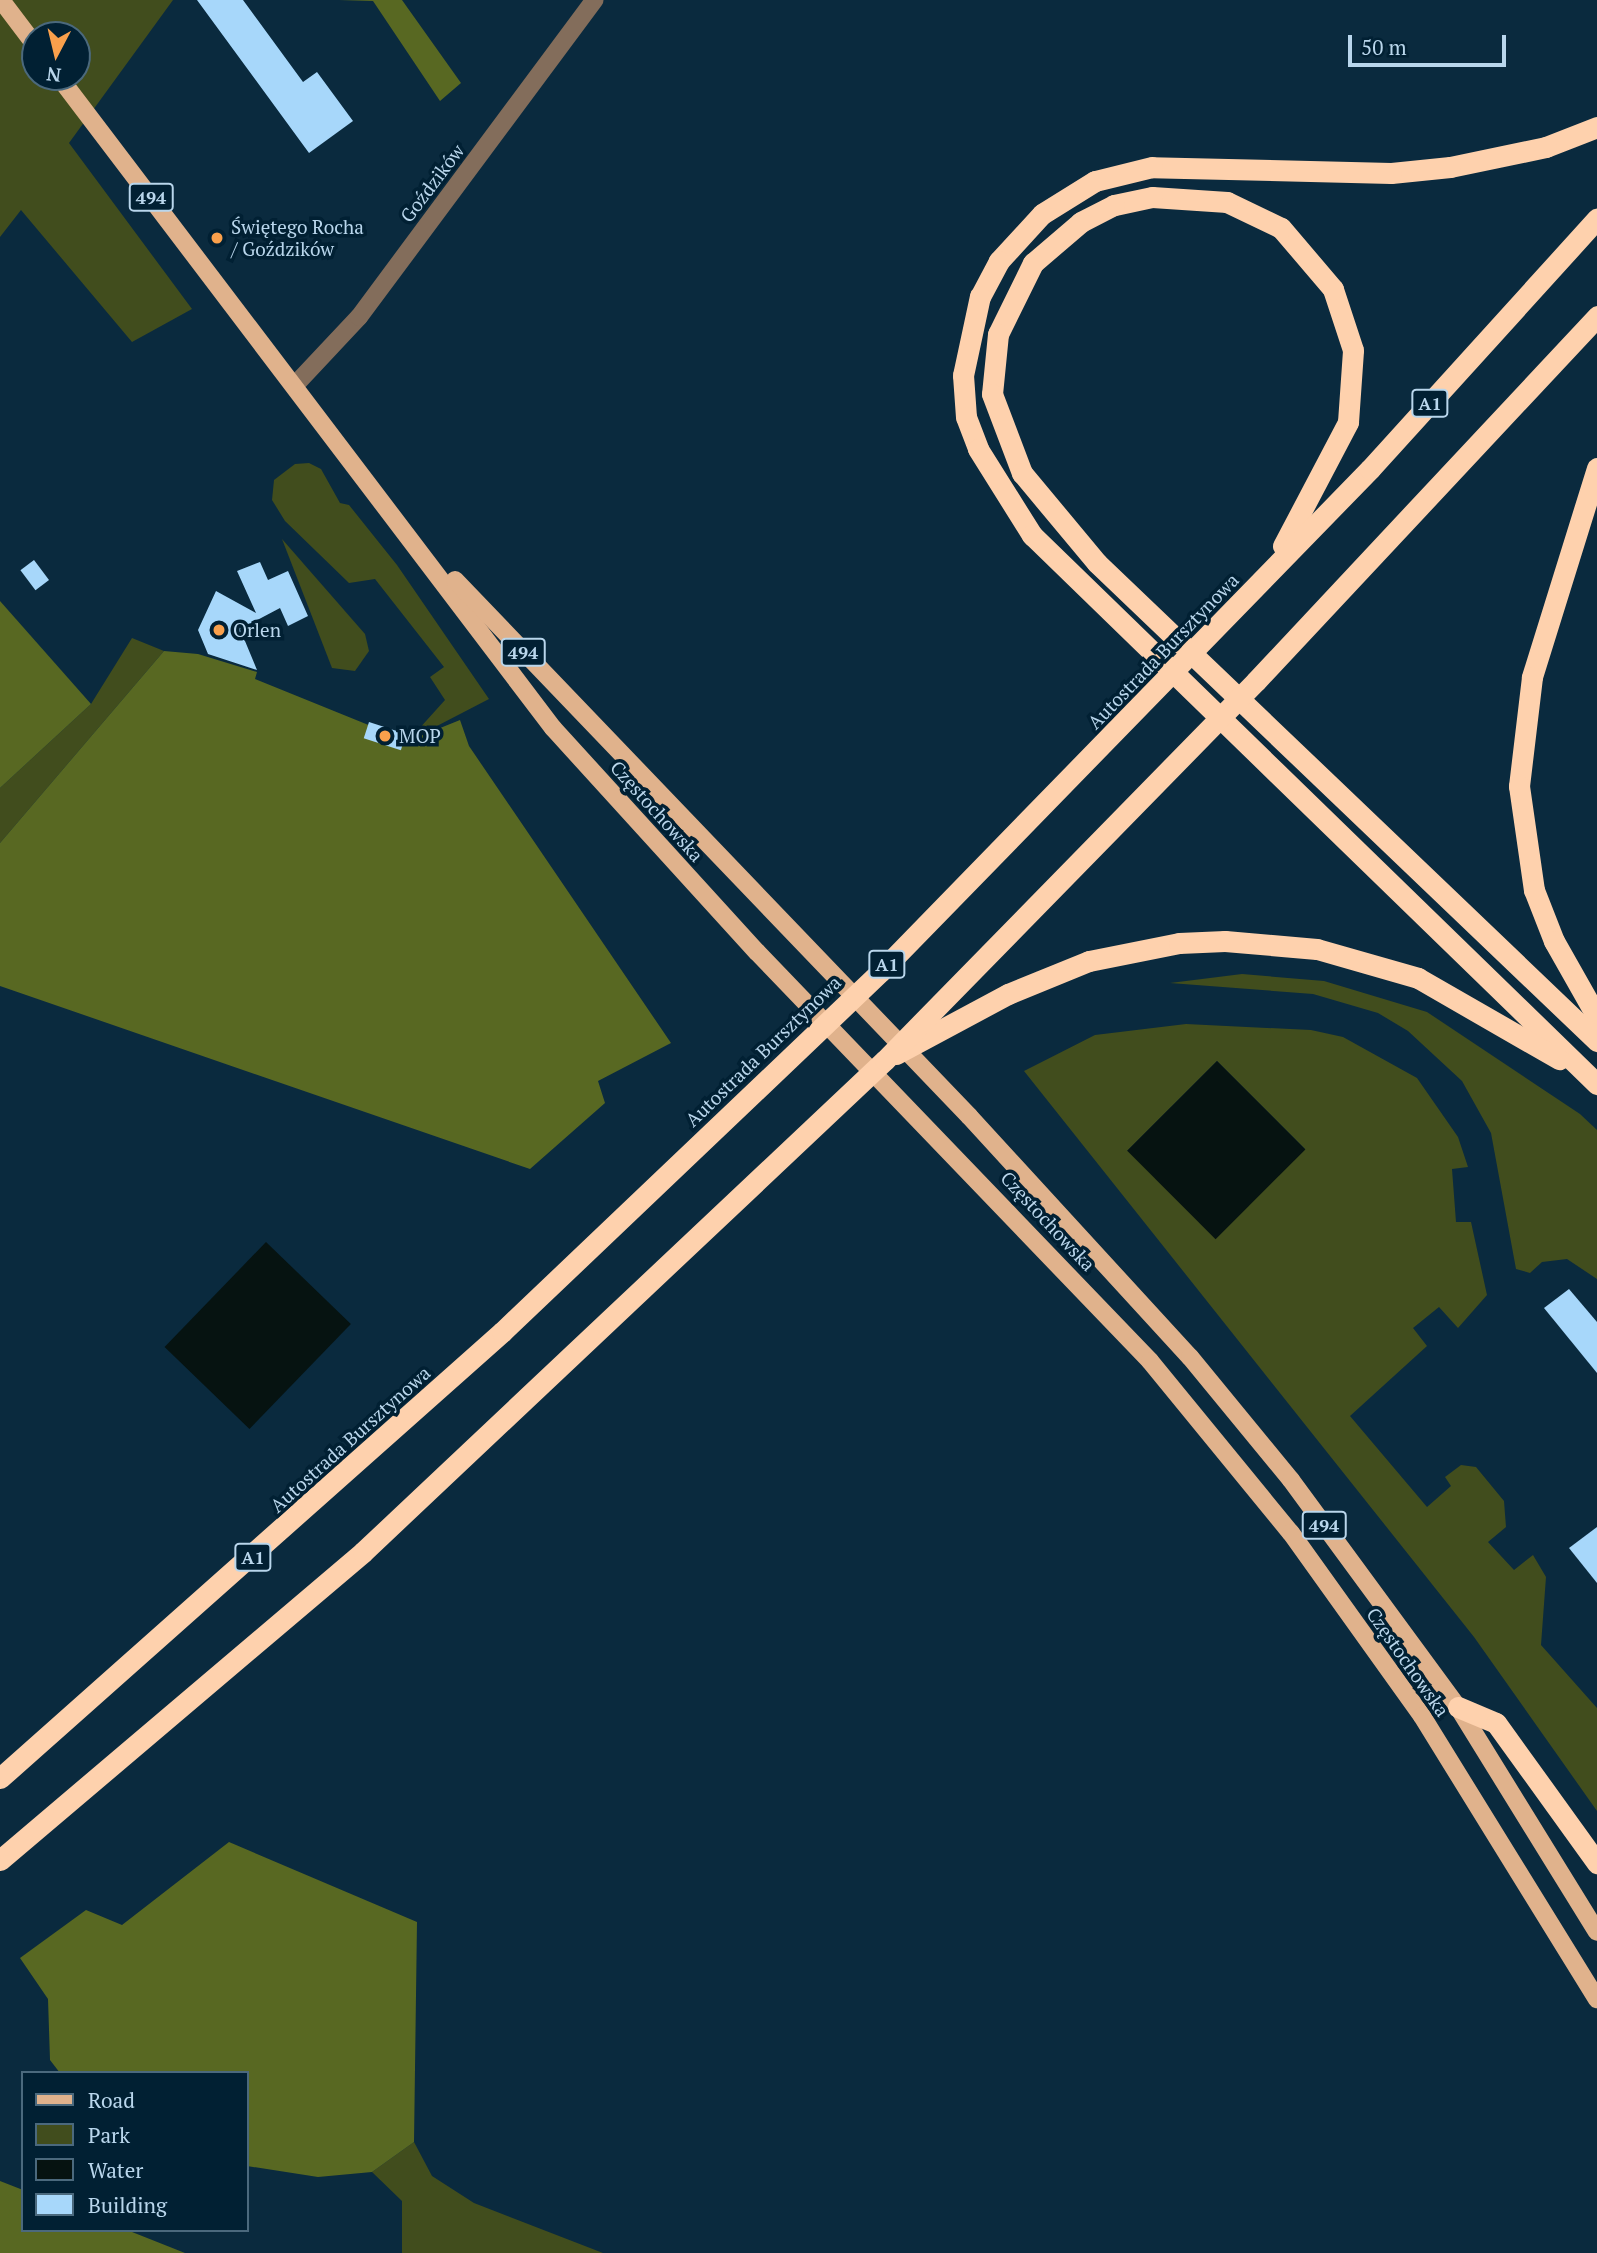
<!DOCTYPE html>
<html>
<head>
<meta charset="utf-8">
<style>
	body { margin:0 }
	#map { position:relative; width:1597px; height:2253px; overflow:hidden; background:#0a2a3e; font-family:"PT Serif",serif }
	div>[style] { position:absolute }
	.green>* { inset:0; background:#414d1d }
	.forest>* { inset:0; background:#586822 }
	.water>* { inset:0; background:#061311; transform-origin:0 0 }
	.building>* { inset:0; background:#a7d7fa; transform-origin:0 0 }
	.minor>* { height:18px; margin:-9px; padding:0 9px; transform-origin:9px; border-radius:9px; background:#836d5b }
	.major>* { height:18px; margin:-9px; padding:0 9px; transform-origin:9px; border-radius:9px; background:#e0b28c }
	.highway>* { height:21px; margin:-10.5px; padding:0 10.5px; transform-origin:10.5px; border-radius:10.5px; background:#fed1ad }
	.dots>* { width:19px; height:19px; translate:-50% -50%; box-sizing:border-box; border:4px solid #012033; border-radius:50% }
	span { translate:-50% -50%; white-space:nowrap; text-align:center; line-height:1.15; -webkit-text-stroke:7px #012033; paint-order:stroke }
	.shield-label span { padding:2px 5px; background:#012033; border:2px solid; border-radius:5px; -webkit-text-stroke-width:0 }
	.shield-label { font-size:18px; color:#b9d6ec; font-weight:700 }
	.street-label { font-size:19px; color:#b9d6ec }
	.poi-label { font-size:19px; color:#b9d6ec }
	.left { translate:0 -50%; text-align:left }
	.legend { position:absolute; left:21px; top:2071px; width:228px; height:161px; box-sizing:border-box; background:#012033; border:2px solid #4b697d; margin:0; padding:9px 12px; list-style:none; font-size:21px; color:#b9d6ec }
	.legend li { display:flex; align-items:center; gap:14px; height:35px }
	.legend b { width:35px; border:2px solid #4b697d }
	.north { position:absolute; left:21px; top:21px; width:70px; height:70px; box-sizing:border-box; background:#012033; border:2px solid #4b697d; border-radius:50%; rotate:187deg; font-size:19px; font-weight:700; line-height:28px; text-align:center; color:#b9d6ec }
	.north::after { content:''; display:block; margin:auto; width:24px; height:32px; background:#f9a04c; clip-path:polygon(50% 0,100% 100%,50% 72%,0 100%) }
	.scale { position:absolute; left:1348px; top:35px; width:158px; height:32px; box-sizing:border-box; border:4px solid #b9d6ec; border-top:0; padding-left:9px; font-size:21px; line-height:24px; white-space:nowrap; color:#b9d6ec; -webkit-text-stroke:5px #012033; paint-order:stroke }
</style>
</head>
<body>
<div id="map">
	<div class="green">
		<i style="clip-path:polygon(evenodd,0 0,173px 0,69px 143px,192px 309px,132px 342px,21px 210px,0 237px,0 0,35px 35px,77px 35px,77px 77px,35px 77px,35px 35px)"></i>
		<i style="clip-path:polygon(309px 463px,321px 469px,340px 503px,349px 505px,397px 565px,489px 699px,408px 741px,445px 700px,430px 677px,444px 667px,375px 579px,349px 583px,285px 521px,272px 500px,274px 480px,295px 464px)"></i>
		<i style="clip-path:polygon(282px 539px,365px 634px,369px 651px,355px 671px,332px 668px)"></i>
		<i style="clip-path:polygon(132px 638px,164px 651px,0 843px,0 788px,91px 704px)"></i>
		<i style="clip-path:polygon(1242px 974px,1324px 981px,1427px 1012px,1580px 1114px,1597px 1130px,1597px 1279px,1567px 1259px,1542px 1262px,1530px 1273px,1516px 1269px,1491px 1133px,1462px 1081px,1408px 1031px,1378px 1013px,1313px 994px,1170px 983px)"></i>
		<i style="clip-path:polygon(evenodd,1186px 1024px,1311px 1030px,1343px 1037px,1417px 1078px,1458px 1137px,1468px 1167px,1452px 1169px,1456px 1222px,1471px 1222px,1487px 1295px,1458px 1328px,1439px 1307px,1413px 1328px,1427px 1346px,1350px 1416px,1427px 1507px,1451px 1486px,1445px 1477px,1461px 1465px,1476px 1467px,1504px 1501px,1506px 1527px,1488px 1542px,1514px 1570px,1533px 1555px,1546px 1577px,1541px 1645px,1597px 1708px,1597px 1811px,1474px 1637px,1024px 1071px,1095px 1035px,1186px 1024px,1217px 1061px,1305px 1149px,1127px 1151px,1217px 1061px)"></i>
		<i style="clip-path:polygon(414px 2142px,432px 2176px,474px 2203px,603px 2253px,402px 2253px,402px 2201px,372px 2172px)"></i>
	</div>
	<div class="forest">
		<i style="clip-path:polygon(339px 0,402px 0,461px 83px,440px 101px,373px 1px)"></i>
		<i style="clip-path:polygon(0 601px,91px 704px,0 788px)"></i>
		<i style="clip-path:polygon(164px 651px,198px 654px,257px 672px,255px 679px,408px 741px,460px 720px,469px 746px,671px 1043px,598px 1081px,605px 1103px,530px 1169px,0 986px,0 843px)"></i>
		<i style="clip-path:polygon(229px 1842px,417px 1922px,414px 2142px,372px 2172px,318px 2177px,247px 2166px,247px 2073px,60px 2073px,50px 2060px,48px 1999px,20px 1958px,86px 1910px,122px 1925px)"></i>
		<i style="clip-path:polygon(0 2181px,23px 2190px,23px 2230px,127px 2230px,185px 2253px,0 2253px)"></i>
	</div>
	<div class="water">
		<i style="left:1217px;top:1061px;width:125px;height:127px;rotate:45deg"></i>
		<i style="left:266px;top:1242px;width:118px;height:146px;rotate:44deg"></i>
	</div>
	<div class="building">
		<i style="clip-path:polygon(197px 0,243px 0,303px 82px,317px 72px,353px 121px,309px 153px)"></i>
		<i style="left:34px;top:560px;width:25px;height:17px;rotate:53deg"></i>
		<i style="clip-path:polygon(260px 562px,268px 580px,288px 571px,308px 616px,288px 626px,280px 608px,240px 629px,257px 670px,208px 654px,198px 630px,216px 591px,256px 613px,237px 571px)"></i>
		<i style="left:369px;top:722px;width:39px;height:17px;rotate:18deg"></i>
		<i style="clip-path:polygon(1569px 1289px,1597px 1322px,1597px 1373px,1544px 1308px)"></i>
		<i style="clip-path:polygon(1597px 1527px,1597px 1583px,1569px 1548px)"></i>
	</div>
	<div class="minor">
		<i style="left:296px;top:384px;width:92px;rotate:-46.8deg"></i>
		<i style="left:359px;top:317px;width:395px;rotate:-53.4deg"></i>
	</div>
	<div class="major">
		<i style="left:1px;top:0;width:56px;rotate:52.9deg"></i>
		<i style="left:59px;top:77px;width:817px;rotate:52.81deg"></i>
		<i style="left:553px;top:728px;width:303px;rotate:47.7deg"></i>
		<i style="left:757px;top:952px;width:567px;rotate:46.14deg"></i>
		<i style="left:1150px;top:1361px;width:222px;rotate:50.7deg"></i>
		<i style="left:1291px;top:1533px;width:225px;rotate:54.4deg"></i>
		<i style="left:1422px;top:1716px;width:333px;rotate:58.3deg"></i>
		<i style="left:455px;top:580px;width:743px;rotate:46.2deg"></i>
		<i style="left:969px;top:1116px;width:327px;rotate:47.5deg"></i>
		<i style="left:1190px;top:1357px;width:159px;rotate:50.6deg"></i>
		<i style="left:1291px;top:1480px;width:282px;rotate:53.7deg"></i>
		<i style="left:1458px;top:1707px;width:264px;rotate:58.3deg"></i>
	</div>
	<div class="highway">
		<i style="left:1597px;top:127px;width:55px;rotate:158.6deg"></i>
		<i style="left:1546px;top:147px;width:98px;rotate:168.2deg"></i>
		<i style="left:1450px;top:167px;width:59px;rotate:174.2deg"></i>
		<i style="left:1391px;top:173px;width:239px;rotate:-178.6deg"></i>
		<i style="left:1152px;top:167px;width:59px;rotate:166.2deg"></i>
		<i style="left:1095px;top:181px;width:62px;rotate:148.1deg"></i>
		<i style="left:1042px;top:214px;width:64px;rotate:132.5deg"></i>
		<i style="left:999px;top:261px;width:40px;rotate:118deg"></i>
		<i style="left:980px;top:296px;width:81px;rotate:102.1deg"></i>
		<i style="left:963px;top:375px;width:42px;rotate:85.9deg"></i>
		<i style="left:966px;top:417px;width:34px;rotate:69deg"></i>
		<i style="left:978px;top:449px;width:102px;rotate:57.9deg"></i>
		<i style="left:1032px;top:535px;width:788px;rotate:44.18deg"></i>
		<i style="left:1597px;top:468px;width:219px;rotate:107.3deg"></i>
		<i style="left:1532px;top:677px;width:110px;rotate:96.8deg"></i>
		<i style="left:1519px;top:786px;width:105px;rotate:81.8deg"></i>
		<i style="left:1534px;top:890px;width:55px;rotate:68.6deg"></i>
		<i style="left:1554px;top:941px;width:87px;rotate:60.5deg"></i>
		<i style="left:1283px;top:546px;width:140px;rotate:-62.3deg"></i>
		<i style="left:1348px;top:422px;width:72px;rotate:-86deg"></i>
		<i style="left:1353px;top:350px;width:64px;rotate:-108.2deg"></i>
		<i style="left:1333px;top:289px;width:80px;rotate:-130.4deg"></i>
		<i style="left:1281px;top:228px;width:60px;rotate:-154.3deg"></i>
		<i style="left:1227px;top:202px;width:75px;rotate:-176.2deg"></i>
		<i style="left:1152px;top:197px;width:39px;rotate:168deg"></i>
		<i style="left:1114px;top:205px;width:37px;rotate:153deg"></i>
		<i style="left:1081px;top:222px;width:63px;rotate:139.5deg"></i>
		<i style="left:1033px;top:263px;width:79px;rotate:116.2deg"></i>
		<i style="left:998px;top:334px;width:60px;rotate:95.7deg"></i>
		<i style="left:992px;top:394px;width:85px;rotate:69.2deg"></i>
		<i style="left:1022px;top:473px;width:117px;rotate:50.2deg"></i>
		<i style="left:1097px;top:563px;width:692px;rotate:43.71deg"></i>
		<i style="left:896px;top:1054px;width:127px;rotate:-28.2deg"></i>
		<i style="left:1008px;top:994px;width:87px;rotate:-22.2deg"></i>
		<i style="left:1089px;top:961px;width:92px;rotate:-11.3deg"></i>
		<i style="left:1179px;top:943px;width:46px;rotate:-2.5deg"></i>
		<i style="left:1225px;top:941px;width:92px;rotate:5deg"></i>
		<i style="left:1317px;top:949px;width:105px;rotate:16deg"></i>
		<i style="left:1418px;top:978px;width:163px;rotate:29.9deg"></i>
		<i style="left:1458px;top:1707px;width:41px;rotate:22.8deg"></i>
		<i style="left:1496px;top:1723px;width:173px;rotate:54.2deg"></i>
		<i style="left:0;top:1778px;width:672px;rotate:-41.62deg"></i>
		<i style="left:502px;top:1332px;width:522px;rotate:-43.6deg"></i>
		<i style="left:880px;top:972px;width:702px;rotate:-45.75deg"></i>
		<i style="left:1370px;top:469px;width:338px;rotate:-47.8deg"></i>
		<i style="left:0;top:1860px;width:476px;rotate:-40.3deg"></i>
		<i style="left:363px;top:1552px;width:717px;rotate:-43.31deg"></i>
		<i style="left:885px;top:1060px;width:530px;rotate:-45.61deg"></i>
		<i style="left:1256px;top:681px;width:500px;rotate:-46.9deg"></i>
	</div>
	<div class="dots">
		<i style="left:217px;top:238px;background:#f9a04c"></i>
		<i style="left:219px;top:630px;background:#f9a04c"></i>
		<i style="left:385px;top:736px;background:#f9a04c"></i>
	</div>
	<div class="shield-label">
		<span style="left:151px;top:197px">494</span>
		<span style="left:1430px;top:403px">A1</span>
		<span style="left:523px;top:652px">494</span>
		<span style="left:887px;top:964px">A1</span>
		<span style="left:1324px;top:1525px">494</span>
		<span style="left:253px;top:1557px">A1</span>
	</div>
	<div class="street-label">
		<span style="left:432px;top:183px;rotate:-53deg">Goździków</span>
		<span style="left:1163px;top:651px;rotate:-46deg">Autostrada Bursztynowa</span>
		<span style="left:657px;top:811px;rotate:48deg">Częstochowska</span>
		<span style="left:763px;top:1051px;rotate:-44deg">Autostrada Bursztynowa</span>
		<span style="left:1048px;top:1221px;rotate:47deg">Częstochowska</span>
		<span style="left:350px;top:1439px;rotate:-42deg">Autostrada Bursztynowa</span>
		<span style="left:1408px;top:1662px;rotate:55deg">Częstochowska</span>
	</div>
	<div class="poi-label">
		<span class="left" style="left:231px;top:238px">Świętego Rocha<br>/ Goździków</span>
		<span class="left" style="left:233px;top:630px">Orlen</span>
		<span class="left" style="left:399px;top:736px">MOP</span>
	</div>
	<ul class="legend">
	<li><b style="height:9px;background:#e0b28c"></b>Road</li>
	<li><b style="height:19px;background:#414d1d"></b>Park</li>
	<li><b style="height:19px;background:#061311"></b>Water</li>
	<li><b style="height:19px;background:#a7d7fa"></b>Building</li>
	</ul>
	<div class="north">N</div>
	<div class="scale">50 m</div>
</div>
</body>
</html>
